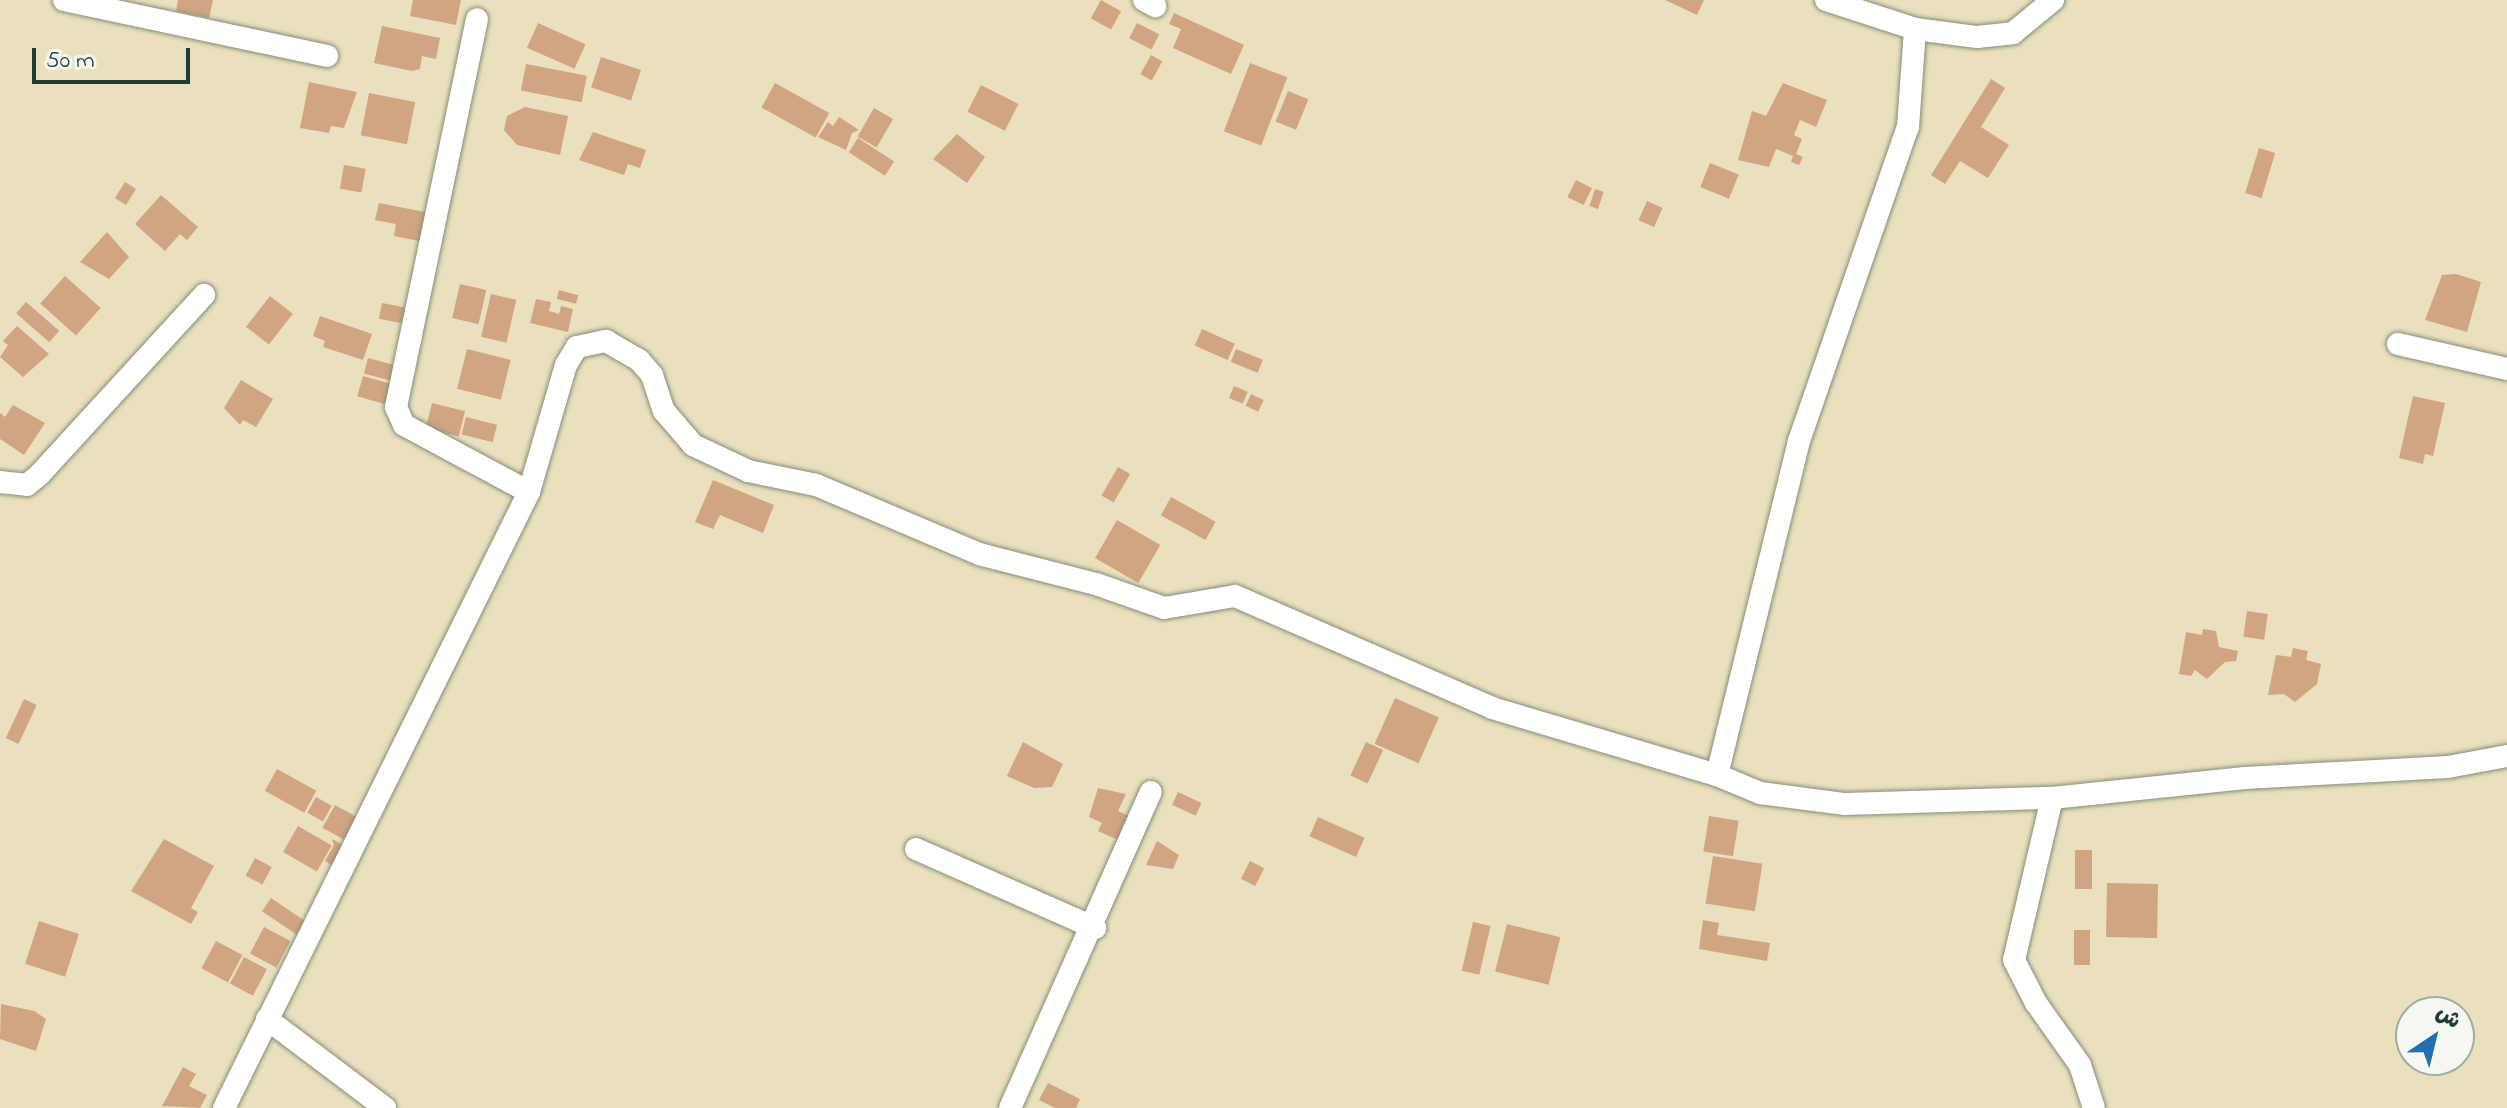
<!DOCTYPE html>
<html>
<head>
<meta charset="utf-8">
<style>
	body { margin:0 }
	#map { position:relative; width:2507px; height:1108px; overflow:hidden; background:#eae0be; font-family:"Indie Flower","Playpen Sans Arabic",sans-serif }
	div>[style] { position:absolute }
	.building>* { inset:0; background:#d1a482; transform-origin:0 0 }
	.roads { filter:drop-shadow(0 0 2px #848e79) drop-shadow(0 0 2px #848e79) }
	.minor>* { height:22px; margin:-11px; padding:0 11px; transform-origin:11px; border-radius:11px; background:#fff }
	span { translate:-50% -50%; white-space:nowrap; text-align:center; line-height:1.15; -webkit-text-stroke:8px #f6f6f2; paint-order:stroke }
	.north { position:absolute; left:2395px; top:996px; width:80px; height:80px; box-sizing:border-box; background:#f6f6f2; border:2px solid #a0aca6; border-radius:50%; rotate:35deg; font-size:22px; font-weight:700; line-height:32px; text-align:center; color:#1f3d34 }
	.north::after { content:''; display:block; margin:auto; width:28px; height:36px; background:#1f6fb2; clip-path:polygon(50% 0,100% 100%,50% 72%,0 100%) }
	.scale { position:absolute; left:32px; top:48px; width:158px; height:36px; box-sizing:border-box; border:4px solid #1f3d34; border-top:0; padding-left:10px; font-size:24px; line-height:28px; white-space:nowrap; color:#1f3d34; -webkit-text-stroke:6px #f6f6f2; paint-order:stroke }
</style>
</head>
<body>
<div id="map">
	<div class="building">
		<i style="clip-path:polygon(178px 0,213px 0,209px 18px,176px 11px)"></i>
		<i style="clip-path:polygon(413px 0,461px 0,456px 25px,410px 16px)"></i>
		<i style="left:1101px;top:0;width:23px;height:21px;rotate:29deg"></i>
		<i style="clip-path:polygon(1665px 0,1704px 0,1697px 15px)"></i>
		<i style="clip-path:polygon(1174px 13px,1244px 45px,1231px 74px,1173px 48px,1181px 29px,1169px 24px)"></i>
		<i style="left:538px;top:23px;width:52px;height:27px;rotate:24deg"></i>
		<i style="left:1137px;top:23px;width:25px;height:17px;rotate:27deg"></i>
		<i style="clip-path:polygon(382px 26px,440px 38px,436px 59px,422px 56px,420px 69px,412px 71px,374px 63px)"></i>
		<i style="left:1151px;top:55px;width:13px;height:22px;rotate:29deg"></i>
		<i style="left:601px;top:57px;width:42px;height:32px;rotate:18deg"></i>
		<i style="left:1250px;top:63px;width:40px;height:73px;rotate:21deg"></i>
		<i style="left:526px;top:64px;width:62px;height:27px;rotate:11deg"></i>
		<i style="clip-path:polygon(1991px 79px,2005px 88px,1981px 127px,2009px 145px,1988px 178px,1960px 161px,1945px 184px,1931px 175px)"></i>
		<i style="clip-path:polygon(309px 82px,357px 92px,344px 128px,331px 126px,329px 133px,300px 128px)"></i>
		<i style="left:775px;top:83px;width:62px;height:28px;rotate:29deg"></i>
		<i style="clip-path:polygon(1783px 83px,1827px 100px,1816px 127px,1800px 120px,1794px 135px,1802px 139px,1796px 154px,1803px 157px,1799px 165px,1791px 162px,1793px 156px,1776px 149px,1769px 167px,1738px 160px,1752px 111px,1766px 116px)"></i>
		<i style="left:981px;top:85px;width:42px;height:30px;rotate:27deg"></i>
		<i style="left:1288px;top:91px;width:22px;height:33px;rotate:22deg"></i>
		<i style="left:369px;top:93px;width:47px;height:43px;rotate:11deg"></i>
		<i style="clip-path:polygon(525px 107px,568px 116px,560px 155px,517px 145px,504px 130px,507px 116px)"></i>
		<i style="left:874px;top:108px;width:22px;height:33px;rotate:30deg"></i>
		<i style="clip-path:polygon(839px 117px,859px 130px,852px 133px,846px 150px,818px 137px,828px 122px,833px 126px)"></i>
		<i style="clip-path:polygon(593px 132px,646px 150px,640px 168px,628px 164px,624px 175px,579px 160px)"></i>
		<i style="clip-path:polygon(957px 134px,985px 157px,967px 183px,933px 159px)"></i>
		<i style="left:858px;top:138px;width:43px;height:17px;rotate:33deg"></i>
		<i style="left:2259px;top:148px;width:17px;height:47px;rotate:17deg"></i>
		<i style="left:1710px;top:163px;width:31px;height:26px;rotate:22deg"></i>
		<i style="left:344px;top:165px;width:22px;height:24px;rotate:10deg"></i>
		<i style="left:1576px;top:180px;width:18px;height:19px;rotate:27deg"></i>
		<i style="left:125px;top:182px;width:13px;height:19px;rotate:32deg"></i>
		<i style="left:1595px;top:189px;width:9px;height:18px;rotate:18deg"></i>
		<i style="clip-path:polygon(161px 195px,198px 227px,187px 240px,180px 234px,165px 251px,135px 224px)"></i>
		<i style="left:1647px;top:201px;width:17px;height:21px;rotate:24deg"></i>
		<i style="clip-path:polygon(379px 203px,430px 213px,424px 242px,394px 236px,396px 224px,375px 220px)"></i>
		<i style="clip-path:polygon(107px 232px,129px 257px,109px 279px,80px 262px)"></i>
		<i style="clip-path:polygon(2456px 274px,2481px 282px,2467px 332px,2425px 320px,2442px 275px)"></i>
		<i style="left:65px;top:276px;width:48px;height:37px;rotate:42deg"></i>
		<i style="left:460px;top:284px;width:27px;height:35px;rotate:13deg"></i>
		<i style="left:559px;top:290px;width:20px;height:9px;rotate:15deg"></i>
		<i style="left:491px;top:294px;width:26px;height:44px;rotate:13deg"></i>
		<i style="left:270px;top:296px;width:29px;height:39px;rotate:38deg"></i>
		<i style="clip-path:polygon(536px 299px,551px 302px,549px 311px,559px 314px,561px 306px,573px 309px,568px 332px,530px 323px)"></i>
		<i style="left:26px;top:302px;width:44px;height:15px;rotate:41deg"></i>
		<i style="left:382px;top:303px;width:26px;height:16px;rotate:11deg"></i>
		<i style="clip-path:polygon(320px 316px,372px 334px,363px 360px,323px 347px,325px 341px,313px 336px)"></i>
		<i style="clip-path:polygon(17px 326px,49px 354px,23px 377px,0 357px,8px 345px,3px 341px)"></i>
		<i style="left:1202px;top:329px;width:36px;height:18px;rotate:24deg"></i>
		<i style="left:467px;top:349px;width:45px;height:41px;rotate:14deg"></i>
		<i style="left:1236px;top:349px;width:29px;height:14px;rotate:22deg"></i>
		<i style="left:368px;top:358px;width:30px;height:16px;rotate:15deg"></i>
		<i style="left:363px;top:376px;width:32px;height:21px;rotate:16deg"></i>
		<i style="clip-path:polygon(241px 380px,273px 399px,256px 427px,243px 420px,240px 425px,224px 408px)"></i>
		<i style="left:1234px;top:386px;width:15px;height:13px;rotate:23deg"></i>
		<i style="left:1251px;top:394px;width:14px;height:13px;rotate:25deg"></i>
		<i style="clip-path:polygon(2413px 396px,2445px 403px,2433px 456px,2425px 454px,2423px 464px,2399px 458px)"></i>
		<i style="left:432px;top:403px;width:34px;height:26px;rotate:14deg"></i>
		<i style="clip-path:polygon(13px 405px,45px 423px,24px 455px,0 439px,0 413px,5px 417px)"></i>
		<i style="left:466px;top:417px;width:32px;height:18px;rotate:14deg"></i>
		<i style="left:1118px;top:467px;width:14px;height:33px;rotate:30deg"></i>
		<i style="clip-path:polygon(713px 480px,774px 505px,763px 533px,720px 515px,713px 529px,695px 522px)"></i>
		<i style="left:1171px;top:497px;width:51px;height:21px;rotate:29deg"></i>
		<i style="left:1117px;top:520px;width:50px;height:44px;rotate:30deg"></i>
		<i style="left:2247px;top:611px;width:21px;height:26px;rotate:8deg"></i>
		<i style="clip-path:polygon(2203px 629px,2216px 631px,2219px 647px,2238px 651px,2236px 661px,2225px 662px,2207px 679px,2195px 670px,2191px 676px,2179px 674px,2186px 632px,2202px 635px)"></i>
		<i style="clip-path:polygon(2293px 648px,2308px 651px,2306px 660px,2321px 664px,2317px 684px,2295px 702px,2284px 694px,2268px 695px,2276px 655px,2291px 657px)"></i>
		<i style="left:1395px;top:698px;width:48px;height:50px;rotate:24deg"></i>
		<i style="left:24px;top:699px;width:14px;height:43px;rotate:25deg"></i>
		<i style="clip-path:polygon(1023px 742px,1063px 764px,1052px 787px,1034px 788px,1007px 776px)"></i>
		<i style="left:1366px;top:742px;width:19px;height:37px;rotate:25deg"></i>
		<i style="left:277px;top:769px;width:45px;height:25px;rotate:29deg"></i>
		<i style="clip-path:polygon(1098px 788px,1126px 794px,1118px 811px,1129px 816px,1118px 840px,1098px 831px,1102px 823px,1089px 817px)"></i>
		<i style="left:1178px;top:792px;width:26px;height:14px;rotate:25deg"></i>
		<i style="left:316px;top:797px;width:18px;height:18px;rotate:29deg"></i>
		<i style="left:335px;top:805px;width:26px;height:26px;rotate:29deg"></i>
		<i style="left:1709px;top:816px;width:30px;height:36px;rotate:9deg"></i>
		<i style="left:1318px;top:817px;width:51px;height:21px;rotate:24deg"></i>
		<i style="left:298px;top:826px;width:39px;height:30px;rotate:30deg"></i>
		<i style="clip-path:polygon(164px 839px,214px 866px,191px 908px,198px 912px,191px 924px,131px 891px)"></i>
		<i style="clip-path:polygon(332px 839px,347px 847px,335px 867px,325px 861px,334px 845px)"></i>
		<i style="clip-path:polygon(1157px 841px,1179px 855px,1173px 869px,1146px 865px)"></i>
		<i style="left:2075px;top:850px;width:17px;height:39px"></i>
		<i style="left:1713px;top:856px;width:50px;height:48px;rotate:9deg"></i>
		<i style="left:255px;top:858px;width:19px;height:20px;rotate:28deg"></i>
		<i style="left:1250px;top:861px;width:16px;height:20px;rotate:27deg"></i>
		<i style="left:2107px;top:883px;width:51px;height:54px;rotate:1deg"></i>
		<i style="left:271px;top:898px;width:45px;height:16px;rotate:34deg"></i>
		<i style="clip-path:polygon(1703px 920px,1719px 923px,1717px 935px,1770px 943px,1767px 961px,1699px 949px)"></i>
		<i style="left:39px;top:921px;width:42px;height:45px;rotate:18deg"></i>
		<i style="left:1473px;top:922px;width:18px;height:50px;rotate:13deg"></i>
		<i style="left:1507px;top:924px;width:55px;height:49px;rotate:14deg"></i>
		<i style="left:264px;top:927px;width:30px;height:30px;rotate:28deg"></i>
		<i style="left:2074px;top:930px;width:16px;height:35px"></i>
		<i style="left:216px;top:941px;width:30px;height:31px;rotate:28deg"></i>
		<i style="left:244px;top:957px;width:26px;height:30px;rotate:28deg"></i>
		<i style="clip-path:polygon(1px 1004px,34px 1011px,46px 1019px,36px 1051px,0 1039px)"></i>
		<i style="clip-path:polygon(183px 1067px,196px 1074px,189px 1086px,207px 1095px,200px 1108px,162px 1106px)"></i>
		<i style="clip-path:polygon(1048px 1083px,1080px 1099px,1076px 1108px,1055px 1108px,1039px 1100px)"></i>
	</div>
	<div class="roads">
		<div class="minor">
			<i style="left:64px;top:0;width:269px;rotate:12deg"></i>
			<i style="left:1144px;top:0;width:13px;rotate:29deg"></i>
			<i style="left:1826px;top:0;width:94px;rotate:18deg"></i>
			<i style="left:1915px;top:29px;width:63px;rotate:7.4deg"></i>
			<i style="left:1977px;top:37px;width:36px;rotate:-6deg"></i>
			<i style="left:2013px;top:33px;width:52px;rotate:-39.5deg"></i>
			<i style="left:2398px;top:344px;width:112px;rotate:12.9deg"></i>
			<i style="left:0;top:482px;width:27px;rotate:6deg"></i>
			<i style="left:27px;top:485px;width:17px;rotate:-40deg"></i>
			<i style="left:40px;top:474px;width:243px;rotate:-47.5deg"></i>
			<i style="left:529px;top:492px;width:132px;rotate:-73.8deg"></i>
			<i style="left:566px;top:365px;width:21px;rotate:-59deg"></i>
			<i style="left:577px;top:347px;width:30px;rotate:-12deg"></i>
			<i style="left:606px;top:341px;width:38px;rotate:30deg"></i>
			<i style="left:639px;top:360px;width:20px;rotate:49deg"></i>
			<i style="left:652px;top:375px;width:38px;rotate:72deg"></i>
			<i style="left:664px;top:411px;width:45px;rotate:49.5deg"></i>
			<i style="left:693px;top:445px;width:61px;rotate:25.3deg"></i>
			<i style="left:748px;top:471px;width:69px;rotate:11.6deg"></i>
			<i style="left:816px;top:485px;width:177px;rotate:22.9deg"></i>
			<i style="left:979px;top:554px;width:121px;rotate:14.4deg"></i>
			<i style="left:1096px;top:584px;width:72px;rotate:19.4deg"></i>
			<i style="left:1164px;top:608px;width:72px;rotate:-9.6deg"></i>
			<i style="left:1235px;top:596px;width:280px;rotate:23.5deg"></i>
			<i style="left:1492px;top:708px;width:235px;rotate:16.6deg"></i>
			<i style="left:1717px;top:775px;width:47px;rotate:22.7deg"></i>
			<i style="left:1760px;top:793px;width:86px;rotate:7.4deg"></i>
			<i style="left:1845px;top:804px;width:207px;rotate:-1.7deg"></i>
			<i style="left:2052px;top:798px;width:194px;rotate:-5.9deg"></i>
			<i style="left:2245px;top:778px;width:203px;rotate:-3.1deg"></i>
			<i style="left:2448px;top:767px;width:60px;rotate:-10.6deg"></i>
			<i style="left:1717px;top:775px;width:344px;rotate:-76.2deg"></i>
			<i style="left:1799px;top:441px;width:332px;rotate:-70.9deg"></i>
			<i style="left:1908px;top:127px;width:98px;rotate:-85.9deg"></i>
			<i style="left:2052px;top:798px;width:166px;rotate:103.2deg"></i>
			<i style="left:2014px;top:960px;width:48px;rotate:62.9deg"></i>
			<i style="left:2036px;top:1003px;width:76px;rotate:54.6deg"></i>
			<i style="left:2080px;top:1065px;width:45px;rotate:72deg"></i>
			<i style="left:916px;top:849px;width:196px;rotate:23.8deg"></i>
			<i style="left:267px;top:1019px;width:148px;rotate:37deg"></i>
			<i style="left:224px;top:1108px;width:687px;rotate:-63.66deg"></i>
			<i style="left:529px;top:492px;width:142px;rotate:-151.8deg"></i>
			<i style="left:404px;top:425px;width:20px;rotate:-114deg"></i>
			<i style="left:396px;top:407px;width:396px;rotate:-78.2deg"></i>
			<i style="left:1010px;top:1108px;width:346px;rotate:-66deg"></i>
		</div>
	</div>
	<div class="north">ش</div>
	<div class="scale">50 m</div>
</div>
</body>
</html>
